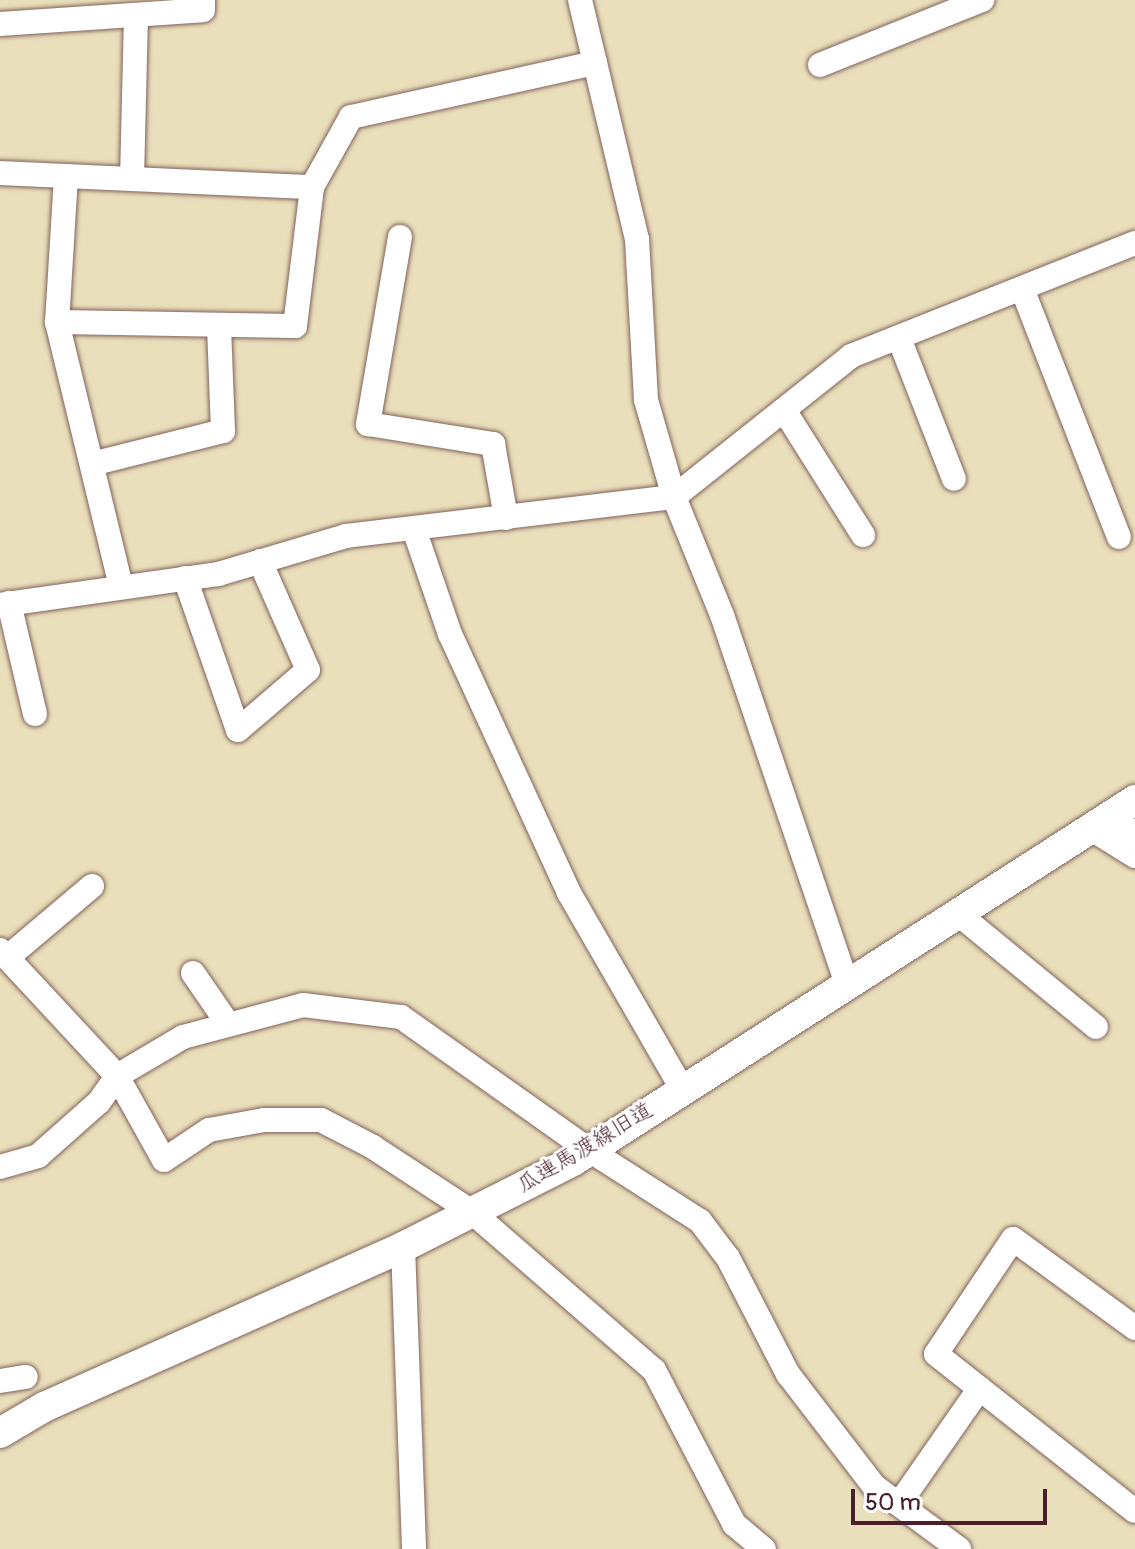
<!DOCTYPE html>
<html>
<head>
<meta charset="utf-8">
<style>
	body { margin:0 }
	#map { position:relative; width:1135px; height:1549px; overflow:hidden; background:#e9dfba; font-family:Pangolin,"Klee One",sans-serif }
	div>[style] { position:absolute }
	.roads { filter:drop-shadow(0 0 2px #82625d) drop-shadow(0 0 2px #82625d) }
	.minor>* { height:24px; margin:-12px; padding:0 12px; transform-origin:12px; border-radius:12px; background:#fff }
	.tertiary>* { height:30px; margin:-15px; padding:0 15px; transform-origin:15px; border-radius:15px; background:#fff }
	span { translate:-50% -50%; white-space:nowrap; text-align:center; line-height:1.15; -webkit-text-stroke:6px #fff; paint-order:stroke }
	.street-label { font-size:22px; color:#4a1f2b }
	.scale { position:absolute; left:851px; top:1489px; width:196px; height:36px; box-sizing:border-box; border:4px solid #4a1f2b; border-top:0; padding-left:10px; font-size:24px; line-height:28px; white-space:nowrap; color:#4a1f2b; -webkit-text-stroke:6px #fff; paint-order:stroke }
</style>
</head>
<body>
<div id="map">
	<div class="roads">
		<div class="minor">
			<i style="left:580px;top:0;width:246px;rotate:76.6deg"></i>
			<i style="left:637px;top:239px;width:161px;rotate:86.8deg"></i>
			<i style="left:646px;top:400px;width:101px;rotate:73.9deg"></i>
			<i style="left:674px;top:497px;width:127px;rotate:67.9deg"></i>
			<i style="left:722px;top:615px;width:386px;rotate:71.3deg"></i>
			<i style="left:0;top:24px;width:203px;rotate:-3.9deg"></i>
			<i style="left:203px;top:10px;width:10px;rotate:-90deg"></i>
			<i style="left:820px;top:65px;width:175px;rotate:-21.9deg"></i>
			<i style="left:0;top:173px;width:312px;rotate:2.6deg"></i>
			<i style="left:312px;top:187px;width:80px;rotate:-60.9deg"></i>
			<i style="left:351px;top:117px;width:250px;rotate:-12.5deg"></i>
			<i style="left:66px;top:176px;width:146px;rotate:93.5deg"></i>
			<i style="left:57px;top:322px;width:238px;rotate:1deg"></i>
			<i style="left:295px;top:326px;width:140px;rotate:-83deg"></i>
			<i style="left:132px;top:179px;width:164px;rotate:-88.6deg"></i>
			<i style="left:400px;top:237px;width:190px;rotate:99.7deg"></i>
			<i style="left:368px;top:424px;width:127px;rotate:9.1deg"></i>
			<i style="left:493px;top:444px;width:75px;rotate:80deg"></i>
			<i style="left:1023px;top:291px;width:264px;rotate:68.7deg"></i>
			<i style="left:57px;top:322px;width:272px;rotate:76.4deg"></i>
			<i style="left:899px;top:338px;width:151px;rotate:68.7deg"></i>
			<i style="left:784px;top:410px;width:148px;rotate:57.7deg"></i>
			<i style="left:92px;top:464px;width:135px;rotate:-14.1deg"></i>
			<i style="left:223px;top:431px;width:106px;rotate:-92.2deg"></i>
			<i style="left:414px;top:529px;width:111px;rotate:71.1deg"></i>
			<i style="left:450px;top:634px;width:285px;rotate:65.3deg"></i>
			<i style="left:569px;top:893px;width:226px;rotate:60deg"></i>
			<i style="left:185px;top:578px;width:161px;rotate:70.8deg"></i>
			<i style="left:238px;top:730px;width:92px;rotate:-40.6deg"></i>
			<i style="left:308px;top:670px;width:119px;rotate:-113.8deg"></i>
			<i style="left:9px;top:603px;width:114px;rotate:76.8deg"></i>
			<i style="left:0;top:605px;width:220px;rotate:-8.1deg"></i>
			<i style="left:218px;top:574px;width:134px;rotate:-16.5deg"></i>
			<i style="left:346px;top:536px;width:330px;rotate:-6.8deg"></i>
			<i style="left:674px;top:497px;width:226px;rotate:-38.5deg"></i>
			<i style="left:851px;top:356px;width:306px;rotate:-21.7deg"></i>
			<i style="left:1090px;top:828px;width:53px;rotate:31.9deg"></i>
			<i style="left:1093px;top:828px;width:42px;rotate:4.1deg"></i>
			<i style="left:956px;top:912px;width:181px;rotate:39.4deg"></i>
			<i style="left:0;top:950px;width:172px;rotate:47.1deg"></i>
			<i style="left:117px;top:1076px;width:77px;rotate:-30.6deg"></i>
			<i style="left:183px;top:1037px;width:124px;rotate:-14.9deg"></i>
			<i style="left:303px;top:1005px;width:99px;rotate:7deg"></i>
			<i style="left:401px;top:1017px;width:230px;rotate:35.3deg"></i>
			<i style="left:589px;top:1150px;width:132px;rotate:32.6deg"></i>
			<i style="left:700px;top:1221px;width:46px;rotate:52.9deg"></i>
			<i style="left:728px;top:1258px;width:131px;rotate:62.7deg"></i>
			<i style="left:788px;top:1374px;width:141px;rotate:52.5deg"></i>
			<i style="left:874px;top:1486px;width:106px;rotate:36.5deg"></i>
			<i style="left:8px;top:957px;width:110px;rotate:-40.2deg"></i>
			<i style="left:193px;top:973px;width:62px;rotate:55.5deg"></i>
			<i style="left:0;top:1167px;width:40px;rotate:-16deg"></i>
			<i style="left:38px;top:1156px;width:81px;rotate:-41.5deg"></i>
			<i style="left:99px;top:1102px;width:32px;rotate:-55deg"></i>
			<i style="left:117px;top:1076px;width:96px;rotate:60.8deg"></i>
			<i style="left:164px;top:1160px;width:54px;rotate:-33.7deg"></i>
			<i style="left:209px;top:1130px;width:56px;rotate:-10.3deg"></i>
			<i style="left:264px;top:1120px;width:57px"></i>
			<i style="left:321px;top:1120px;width:59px;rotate:27.4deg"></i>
			<i style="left:373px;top:1147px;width:118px;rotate:33.3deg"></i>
			<i style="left:472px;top:1212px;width:241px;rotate:41deg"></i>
			<i style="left:654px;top:1370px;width:174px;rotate:62.5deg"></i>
			<i style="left:734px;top:1524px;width:39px;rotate:40deg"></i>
			<i style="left:403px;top:1247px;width:302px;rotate:87.9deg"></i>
			<i style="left:1135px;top:1328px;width:151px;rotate:-143.9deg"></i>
			<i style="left:1013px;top:1239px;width:138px;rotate:123.8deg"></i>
			<i style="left:936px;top:1354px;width:253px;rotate:38.3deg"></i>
			<i style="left:0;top:1381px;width:26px;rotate:-9deg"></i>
			<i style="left:899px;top:1504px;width:141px;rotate:-55.1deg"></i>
		</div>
		<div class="tertiary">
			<i style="left:0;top:1433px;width:51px;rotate:-30.6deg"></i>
			<i style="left:44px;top:1407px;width:393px;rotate:-24deg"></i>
			<i style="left:403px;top:1247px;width:191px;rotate:-26.8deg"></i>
			<i style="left:573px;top:1161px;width:668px;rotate:-32.71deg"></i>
		</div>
	</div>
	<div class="street-label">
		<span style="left:585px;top:1148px;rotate:-31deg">瓜連馬渡線旧道</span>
	</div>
	<div class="scale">50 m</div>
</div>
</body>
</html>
